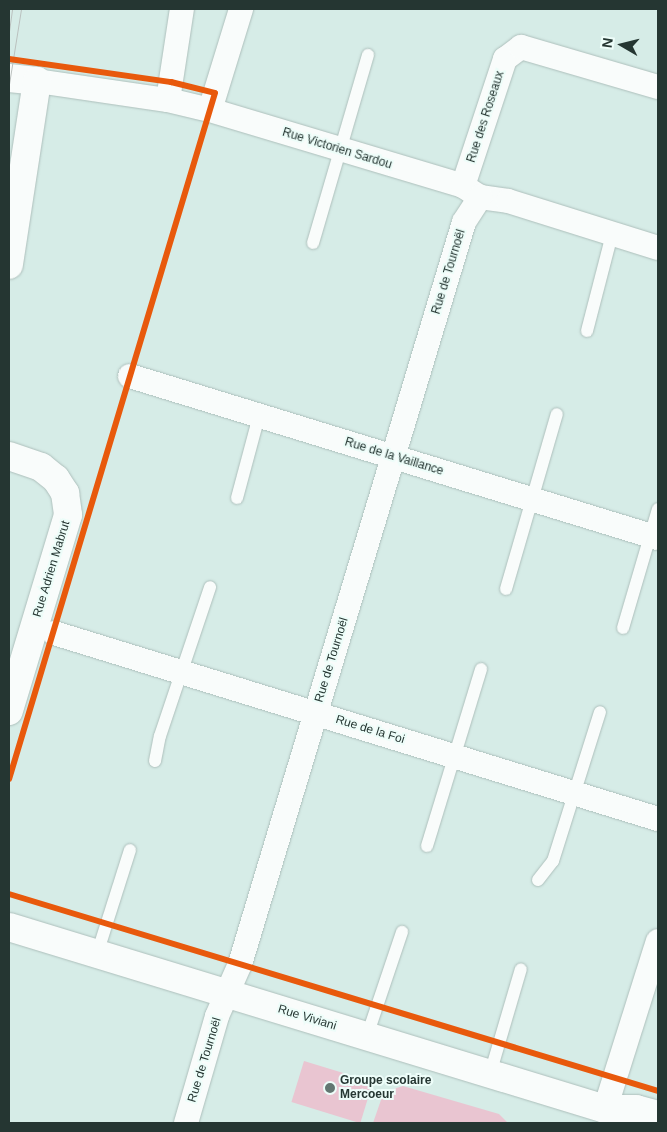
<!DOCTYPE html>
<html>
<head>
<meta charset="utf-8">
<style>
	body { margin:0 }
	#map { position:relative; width:667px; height:1132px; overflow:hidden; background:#d6ece7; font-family:Arial,sans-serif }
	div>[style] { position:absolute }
	.green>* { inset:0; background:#e9c5d1; transform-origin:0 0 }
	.roads { filter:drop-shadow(0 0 1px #adbfbb) drop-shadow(0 0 1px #adbfbb) }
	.lane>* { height:12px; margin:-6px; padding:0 6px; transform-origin:6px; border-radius:6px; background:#f9fcfb }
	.street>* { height:24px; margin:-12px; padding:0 12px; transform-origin:12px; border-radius:12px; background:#f9fcfb }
	.secondary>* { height:28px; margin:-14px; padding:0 14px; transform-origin:14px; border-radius:14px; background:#f9fcfb }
	.tram>* { height:1px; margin:-0.5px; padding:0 0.5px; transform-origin:0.5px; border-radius:0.5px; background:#bac0be }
	.cycleway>* { height:6px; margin:-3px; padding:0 3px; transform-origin:3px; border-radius:3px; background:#e8590c }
	.dots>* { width:14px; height:14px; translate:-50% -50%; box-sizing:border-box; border:2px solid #edfdf9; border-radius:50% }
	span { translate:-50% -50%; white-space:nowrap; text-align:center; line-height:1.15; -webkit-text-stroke:4px #edfdf9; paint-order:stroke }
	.street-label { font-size:12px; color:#253632 }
	.poi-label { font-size:12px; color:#253632; font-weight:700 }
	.left { translate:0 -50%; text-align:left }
	.frame { position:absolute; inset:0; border:10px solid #253632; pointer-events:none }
	.north { position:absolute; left:597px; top:20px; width:50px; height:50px; -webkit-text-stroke:4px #edfdf9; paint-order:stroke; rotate:278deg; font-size:14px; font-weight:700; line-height:20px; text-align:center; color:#253632 }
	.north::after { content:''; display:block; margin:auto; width:18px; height:22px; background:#253632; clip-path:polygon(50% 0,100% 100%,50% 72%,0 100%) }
</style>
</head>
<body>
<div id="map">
	<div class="green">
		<i style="left:304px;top:1061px;width:72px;height:43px;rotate:17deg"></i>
		<i style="clip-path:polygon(403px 1086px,499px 1114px,508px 1123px,373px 1123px,382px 1097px,387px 1091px)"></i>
	</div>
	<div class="roads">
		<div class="lane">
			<i style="left:313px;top:243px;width:196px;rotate:-73.7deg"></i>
			<i style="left:587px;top:331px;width:100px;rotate:-75.5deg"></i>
			<i style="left:237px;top:498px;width:85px;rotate:-75deg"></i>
			<i style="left:506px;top:589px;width:182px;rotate:-73.8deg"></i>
			<i style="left:623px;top:628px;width:124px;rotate:-73.6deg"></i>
			<i style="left:155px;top:761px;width:25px;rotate:-79deg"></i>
			<i style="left:160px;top:736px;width:157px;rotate:-71.4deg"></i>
			<i style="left:427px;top:846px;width:185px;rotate:-73deg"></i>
			<i style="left:538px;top:880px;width:24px;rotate:-52deg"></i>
			<i style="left:553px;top:861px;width:156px;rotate:-72.5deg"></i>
			<i style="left:97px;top:954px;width:109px;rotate:-72.4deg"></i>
			<i style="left:367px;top:1036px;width:110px;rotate:-71.4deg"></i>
			<i style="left:490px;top:1074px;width:109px;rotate:-73.6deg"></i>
		</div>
		<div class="street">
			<i style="left:37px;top:81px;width:132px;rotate:8.3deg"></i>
			<i style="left:168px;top:100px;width:43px;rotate:13.4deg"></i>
			<i style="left:210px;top:110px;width:264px;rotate:16.7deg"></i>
			<i style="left:463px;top:186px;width:20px;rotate:33deg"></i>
			<i style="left:480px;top:197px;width:28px;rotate:8deg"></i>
			<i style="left:508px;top:201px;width:157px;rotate:17.4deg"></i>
			<i style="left:168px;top:100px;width:92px;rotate:-81.3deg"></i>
			<i style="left:210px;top:110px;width:106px;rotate:-72.9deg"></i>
			<i style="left:463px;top:186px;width:134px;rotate:-71.7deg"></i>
			<i style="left:505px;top:59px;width:20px;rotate:-37deg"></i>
			<i style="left:521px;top:47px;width:143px;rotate:16.3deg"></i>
			<i style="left:130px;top:376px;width:552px;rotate:17.06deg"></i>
			<i style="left:54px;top:633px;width:632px;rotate:17.12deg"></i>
			<i style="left:605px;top:1109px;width:176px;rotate:-72.5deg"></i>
			<i style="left:186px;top:1123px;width:111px;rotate:-73.8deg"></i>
			<i style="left:217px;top:1016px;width:57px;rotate:-66.1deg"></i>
			<i style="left:240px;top:964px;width:775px;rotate:-73.2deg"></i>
			<i style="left:464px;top:222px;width:30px;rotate:-57deg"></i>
		</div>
		<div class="secondary">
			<i style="left:9px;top:78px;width:28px;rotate:6deg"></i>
			<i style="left:37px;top:81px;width:186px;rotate:98.7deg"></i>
			<i style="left:9px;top:456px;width:34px;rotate:19deg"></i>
			<i style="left:41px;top:467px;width:19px;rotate:39deg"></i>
			<i style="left:56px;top:479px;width:17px;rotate:57deg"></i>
			<i style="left:65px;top:493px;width:22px;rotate:82deg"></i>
			<i style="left:68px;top:515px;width:205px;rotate:106.8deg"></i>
			<i style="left:9px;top:927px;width:623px;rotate:16.98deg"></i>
			<i style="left:605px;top:1109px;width:31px"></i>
			<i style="left:636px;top:1109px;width:23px;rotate:15deg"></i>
		</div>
	</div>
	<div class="tram">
		<i style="left:9px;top:31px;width:22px;rotate:-82deg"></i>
		<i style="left:9px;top:84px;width:76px;rotate:-80.9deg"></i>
	</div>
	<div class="cycleway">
		<i style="left:9px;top:59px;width:164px;rotate:8.1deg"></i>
		<i style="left:171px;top:82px;width:45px;rotate:14deg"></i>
		<i style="left:215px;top:93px;width:716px;rotate:106.71deg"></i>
		<i style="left:9px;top:894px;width:678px;rotate:16.89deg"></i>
	</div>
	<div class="dots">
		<i style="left:330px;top:1088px;background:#637671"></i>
	</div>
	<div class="street-label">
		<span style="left:486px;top:117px;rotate:-72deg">Rue des Roseaux</span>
		<span style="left:337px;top:149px;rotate:17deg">Rue Victorien Sardou</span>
		<span style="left:449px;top:272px;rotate:-73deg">Rue de Tournoël</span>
		<span style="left:394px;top:457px;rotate:17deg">Rue de la Vaillance</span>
		<span style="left:52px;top:569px;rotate:-73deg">Rue Adrien Mabrut</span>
		<span style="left:332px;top:660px;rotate:-73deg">Rue de Tournoël</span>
		<span style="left:370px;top:730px;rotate:17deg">Rue de la Foi</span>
		<span style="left:307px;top:1018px;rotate:17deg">Rue Viviani</span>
		<span style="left:205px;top:1060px;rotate:-73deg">Rue de Tournoël</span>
	</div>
	<div class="poi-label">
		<span class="left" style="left:340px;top:1088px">Groupe scolaire<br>Mercoeur</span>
	</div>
	<div class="frame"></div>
	<div class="north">N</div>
</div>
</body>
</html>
